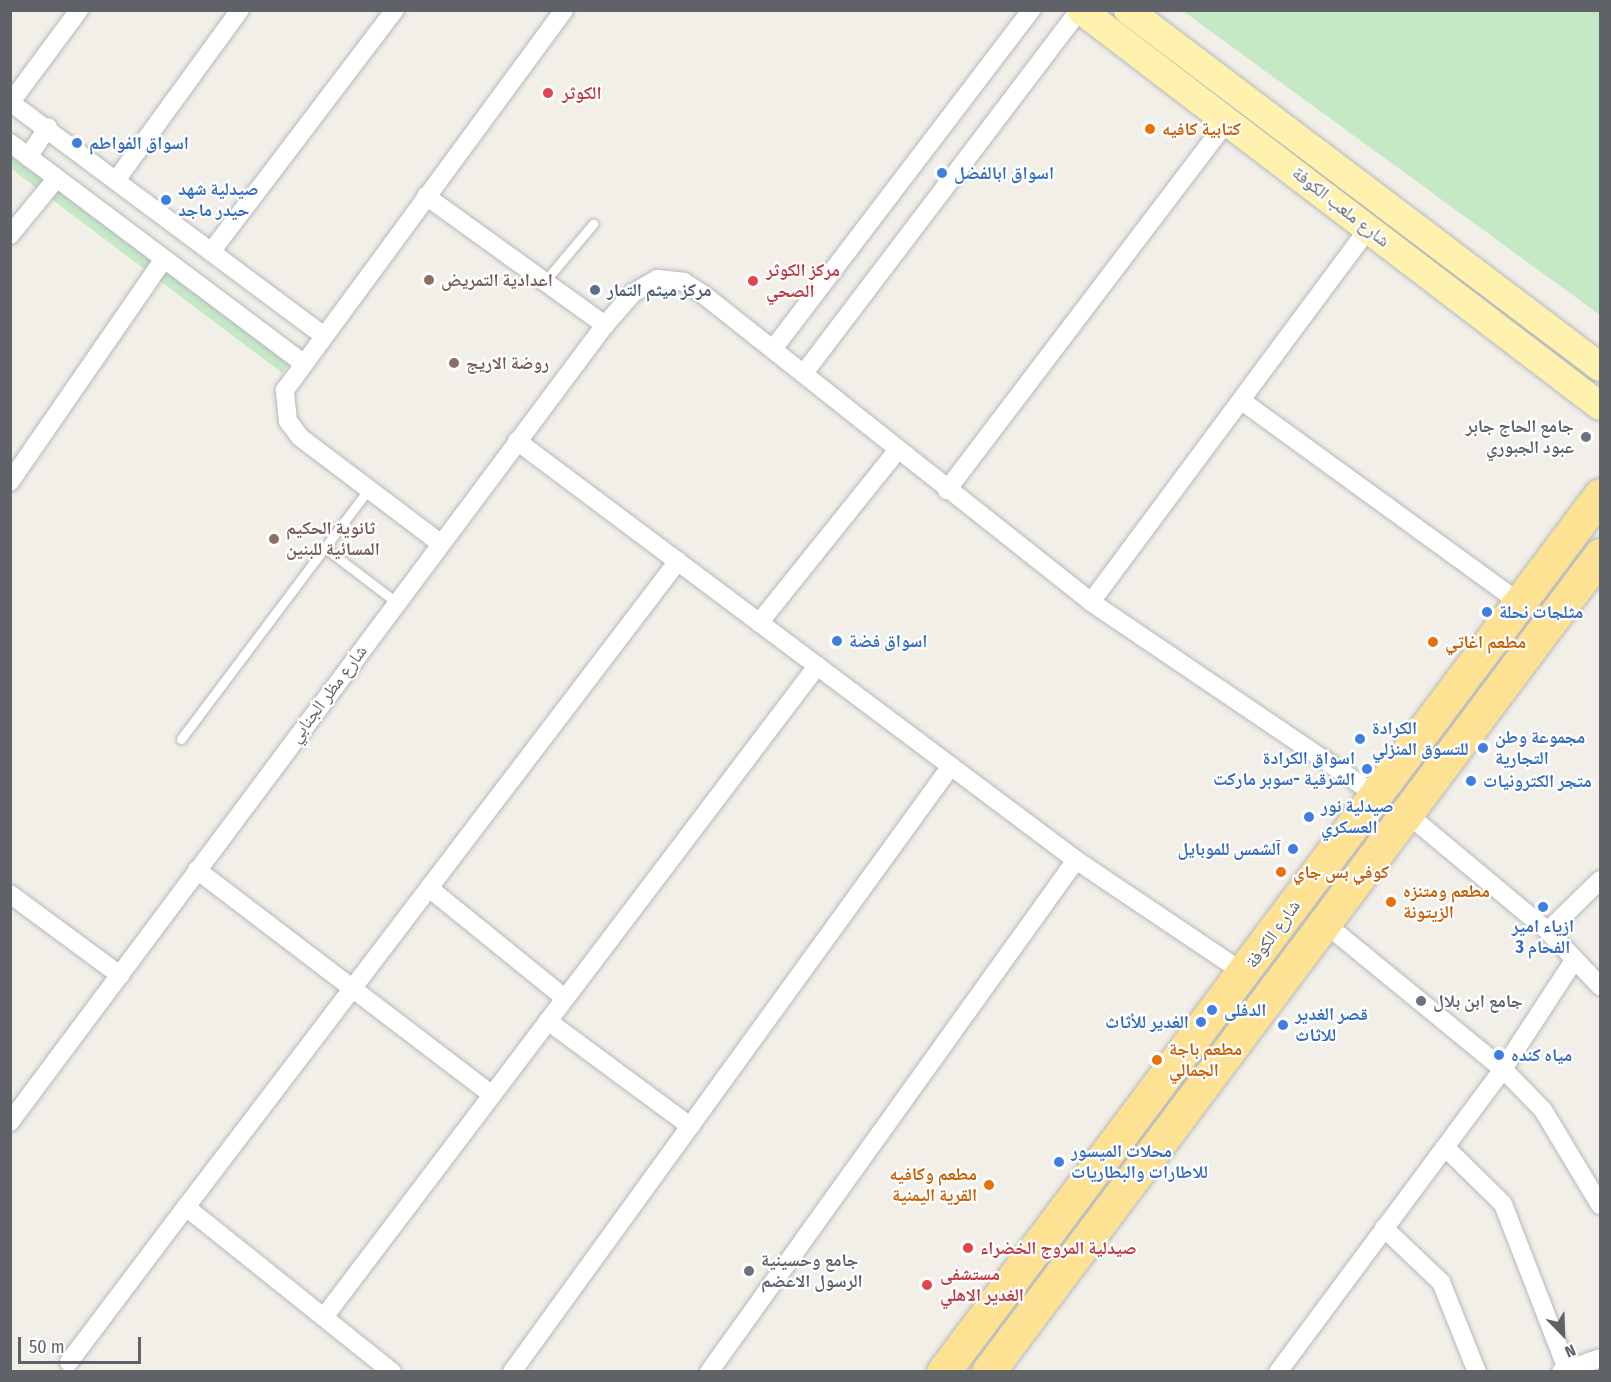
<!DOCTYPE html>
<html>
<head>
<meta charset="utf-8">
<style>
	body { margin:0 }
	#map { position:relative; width:1611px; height:1382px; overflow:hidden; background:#f1efe8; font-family:"Fira Sans Condensed","Noto Naskh Arabic",sans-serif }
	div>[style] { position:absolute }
	.green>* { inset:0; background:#c5e8c5; transform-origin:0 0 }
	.roads { filter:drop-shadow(0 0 2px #b5b8bc) drop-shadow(0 0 2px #b5b8bc) }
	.lane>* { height:9px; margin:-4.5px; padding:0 4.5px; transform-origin:4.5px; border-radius:4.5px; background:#fff }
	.street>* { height:18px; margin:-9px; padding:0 9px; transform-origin:9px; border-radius:9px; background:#fff }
	.primary>* { height:28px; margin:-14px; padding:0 14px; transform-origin:14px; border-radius:14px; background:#fff2af }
	.highway>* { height:33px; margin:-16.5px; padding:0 16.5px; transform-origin:16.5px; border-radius:16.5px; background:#fde293 }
	.dots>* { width:16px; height:16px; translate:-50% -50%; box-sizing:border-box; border:3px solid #fff; border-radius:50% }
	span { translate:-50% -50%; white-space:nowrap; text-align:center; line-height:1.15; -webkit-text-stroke:4.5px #fff; paint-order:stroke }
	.health-label { font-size:18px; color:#be3a42; font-weight:700 }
	.left { translate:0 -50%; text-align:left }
	.food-label { font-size:18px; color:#c56008; font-weight:700 }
	.right { translate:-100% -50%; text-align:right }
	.shop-label { font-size:18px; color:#366cbe; font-weight:700 }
	.street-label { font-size:18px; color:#5f6368 }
	.education-label { font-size:18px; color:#785e54; font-weight:700 }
	.service-label { font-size:18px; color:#4e5e75; font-weight:700 }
	.worship-label { font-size:18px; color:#5b616d; font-weight:700 }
	.frame { position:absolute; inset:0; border:12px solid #5f6368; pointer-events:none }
	.north { position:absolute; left:1533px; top:1304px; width:60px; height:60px; -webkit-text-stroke:4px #fff; paint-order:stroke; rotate:157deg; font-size:16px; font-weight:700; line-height:24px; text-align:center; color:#5f6368 }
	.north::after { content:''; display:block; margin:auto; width:21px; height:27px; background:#5f6368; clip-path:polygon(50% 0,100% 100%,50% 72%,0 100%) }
	.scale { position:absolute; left:18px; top:1337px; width:123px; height:27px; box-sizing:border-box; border:3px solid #5f6368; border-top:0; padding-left:8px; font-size:18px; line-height:21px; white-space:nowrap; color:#5f6368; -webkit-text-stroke:4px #fff; paint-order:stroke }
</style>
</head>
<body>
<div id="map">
	<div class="green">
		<i style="clip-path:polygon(1183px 11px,1600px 11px,1600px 315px)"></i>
		<i style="left:10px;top:134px;width:361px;height:27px;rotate:37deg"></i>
	</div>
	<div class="roads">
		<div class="lane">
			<i style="left:545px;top:281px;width:75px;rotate:-49.9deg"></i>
			<i style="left:325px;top:548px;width:89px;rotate:37.3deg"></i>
			<i style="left:181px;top:739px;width:315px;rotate:-53.1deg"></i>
		</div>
		<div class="street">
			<i style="left:10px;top:102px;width:390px;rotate:36.7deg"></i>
			<i style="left:11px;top:102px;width:114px;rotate:-53.5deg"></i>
			<i style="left:10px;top:143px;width:366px;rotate:36.9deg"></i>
			<i style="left:28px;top:157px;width:36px;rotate:-56deg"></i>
			<i style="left:117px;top:179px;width:209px;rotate:-54deg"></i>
			<i style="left:426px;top:196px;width:221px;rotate:35.8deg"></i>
			<i style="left:10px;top:235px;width:72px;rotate:-50.6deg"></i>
			<i style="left:211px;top:252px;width:304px;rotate:-52.8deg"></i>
			<i style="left:773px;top:349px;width:426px;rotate:-52.7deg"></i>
			<i style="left:804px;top:373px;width:456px;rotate:-52.8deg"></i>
			<i style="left:1242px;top:401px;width:342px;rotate:36deg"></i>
			<i style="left:517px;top:441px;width:699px;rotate:36.85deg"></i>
			<i style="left:1076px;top:860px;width:202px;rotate:33.9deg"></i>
			<i style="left:10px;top:482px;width:267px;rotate:-55.4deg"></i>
			<i style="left:947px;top:490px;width:466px;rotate:-52.8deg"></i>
			<i style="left:440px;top:543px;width:176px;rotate:-142.9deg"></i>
			<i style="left:300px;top:437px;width:20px;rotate:-127deg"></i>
			<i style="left:288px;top:421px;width:31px;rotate:-96deg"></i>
			<i style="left:285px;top:390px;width:471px;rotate:-53.7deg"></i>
			<i style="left:1091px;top:602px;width:465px;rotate:-53.4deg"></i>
			<i style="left:759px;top:623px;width:221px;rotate:-51.3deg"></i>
			<i style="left:1405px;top:812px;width:186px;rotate:39.8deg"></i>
			<i style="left:1548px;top:931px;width:76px;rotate:46.6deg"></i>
			<i style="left:197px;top:870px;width:371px;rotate:37.3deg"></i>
			<i style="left:429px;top:888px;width:175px;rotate:39deg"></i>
			<i style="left:10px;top:894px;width:137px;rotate:36.4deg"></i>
			<i style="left:1322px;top:921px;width:234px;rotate:39.3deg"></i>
			<i style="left:1503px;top:1069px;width:57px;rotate:45.7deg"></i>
			<i style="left:1543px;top:1110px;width:111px;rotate:59deg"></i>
			<i style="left:1548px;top:931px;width:73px;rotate:-44.4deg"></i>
			<i style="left:548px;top:1021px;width:177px;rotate:36.5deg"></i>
			<i style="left:10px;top:1122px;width:995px;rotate:-53.26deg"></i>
			<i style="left:605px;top:325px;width:43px;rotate:-48.8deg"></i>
			<i style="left:633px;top:293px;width:28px;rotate:-30deg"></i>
			<i style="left:657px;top:279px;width:27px;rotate:6deg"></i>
			<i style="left:684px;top:282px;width:24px;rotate:33deg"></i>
			<i style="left:704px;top:295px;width:494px;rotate:38.4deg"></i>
			<i style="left:1091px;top:602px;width:343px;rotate:34.1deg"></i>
			<i style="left:1445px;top:1147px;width:81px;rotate:44.5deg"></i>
			<i style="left:1503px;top:1204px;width:180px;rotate:68.8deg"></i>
			<i style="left:186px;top:1207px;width:812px;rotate:-52.71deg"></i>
			<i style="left:1384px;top:1228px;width:79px;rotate:43.5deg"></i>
			<i style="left:1441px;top:1282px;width:97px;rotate:68.2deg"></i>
			<i style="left:324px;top:1317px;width:817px;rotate:-52.86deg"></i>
			<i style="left:69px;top:1362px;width:194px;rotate:-53deg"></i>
			<i style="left:186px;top:1207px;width:264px;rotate:38.7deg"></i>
			<i style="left:512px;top:1372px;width:748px;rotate:-54.08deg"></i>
			<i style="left:709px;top:1372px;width:630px;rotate:-54.37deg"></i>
			<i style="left:1278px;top:1372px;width:377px;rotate:-53.4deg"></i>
			<i style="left:1503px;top:1069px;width:131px;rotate:-56.8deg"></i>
			<i style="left:1561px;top:1372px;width:41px;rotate:-19.7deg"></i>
		</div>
		<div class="primary">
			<i style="left:1081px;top:10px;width:653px;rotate:37.34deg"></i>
			<i style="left:1128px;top:10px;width:592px;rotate:37.1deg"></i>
		</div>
		<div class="highway">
			<i style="left:943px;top:1372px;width:1096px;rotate:-53.16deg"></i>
			<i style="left:988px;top:1372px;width:1021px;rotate:-53.16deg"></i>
		</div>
	</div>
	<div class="dots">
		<i style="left:548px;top:93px;background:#e0444e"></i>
		<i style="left:1150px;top:129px;background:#e8710a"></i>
		<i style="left:77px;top:143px;background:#3f7fe0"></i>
		<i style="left:942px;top:173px;background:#3f7fe0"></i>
		<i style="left:166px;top:200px;background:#3f7fe0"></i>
		<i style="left:429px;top:280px;background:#8d6e63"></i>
		<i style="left:753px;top:281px;background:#e0444e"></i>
		<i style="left:595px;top:290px;background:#5c6f8a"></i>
		<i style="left:454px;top:363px;background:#8d6e63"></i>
		<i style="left:1586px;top:437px;background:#6b7280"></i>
		<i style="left:274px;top:539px;background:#8d6e63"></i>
		<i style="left:1487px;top:612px;background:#3f7fe0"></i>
		<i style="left:837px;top:641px;background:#3f7fe0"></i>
		<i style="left:1433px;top:642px;background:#e8710a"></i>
		<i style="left:1360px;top:739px;background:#3f7fe0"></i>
		<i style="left:1483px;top:748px;background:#3f7fe0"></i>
		<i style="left:1367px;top:769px;background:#3f7fe0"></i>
		<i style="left:1471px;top:781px;background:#3f7fe0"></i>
		<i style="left:1309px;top:817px;background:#3f7fe0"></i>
		<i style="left:1293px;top:849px;background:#3f7fe0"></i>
		<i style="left:1281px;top:872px;background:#e8710a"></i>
		<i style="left:1391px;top:902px;background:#e8710a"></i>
		<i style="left:1543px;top:907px;background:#3f7fe0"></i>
		<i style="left:1421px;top:1001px;background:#6b7280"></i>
		<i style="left:1212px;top:1010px;background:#3f7fe0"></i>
		<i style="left:1201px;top:1022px;background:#3f7fe0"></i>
		<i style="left:1283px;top:1025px;background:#3f7fe0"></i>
		<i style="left:1499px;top:1055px;background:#3f7fe0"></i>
		<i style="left:1157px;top:1060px;background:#e8710a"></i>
		<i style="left:1059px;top:1162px;background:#3f7fe0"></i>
		<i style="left:989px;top:1185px;background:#e8710a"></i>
		<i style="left:968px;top:1248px;background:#e0444e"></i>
		<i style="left:749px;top:1271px;background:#6b7280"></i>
		<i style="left:927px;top:1285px;background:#e0444e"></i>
	</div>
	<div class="health-label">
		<span class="left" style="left:562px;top:93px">الكوثر</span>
		<span class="left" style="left:766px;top:281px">مركز الكوثر<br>الصحي</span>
		<span class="left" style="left:980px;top:1248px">صيدلية المروج الخضراء</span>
		<span class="left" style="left:940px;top:1285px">مستشفى<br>الغدير الاهلي</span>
	</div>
	<div class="food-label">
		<span class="left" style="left:1162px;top:129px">كتابية كافيه</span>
		<span class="left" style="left:1445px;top:642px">مطعم اغاتي</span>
		<span class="left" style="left:1293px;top:872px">كوفي بس جاي</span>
		<span class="left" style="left:1403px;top:902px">مطعم ومتنزه<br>الزيتونة</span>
		<span class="left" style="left:1169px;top:1060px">مطعم باجة<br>الجمالي</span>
		<span class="right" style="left:977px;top:1185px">مطعم وكافيه<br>القرية اليمنية</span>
	</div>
	<div class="shop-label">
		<span class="left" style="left:89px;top:143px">اسواق الفواطم</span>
		<span class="left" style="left:954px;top:173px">اسواق ابالفضل</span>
		<span class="left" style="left:178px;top:200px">صيدلية شهد<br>حيدر ماجد</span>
		<span class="left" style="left:1499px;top:612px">مثلجات نحلة</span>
		<span class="left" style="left:849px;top:641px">اسواق فضة</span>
		<span class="left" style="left:1372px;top:739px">الكرادة<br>للتسوق المنزلي</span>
		<span class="left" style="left:1495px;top:748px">مجموعة وطن<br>التجارية</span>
		<span class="right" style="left:1355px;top:769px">اسواق الكرادة<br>الشرقية -سوبر ماركت</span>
		<span class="left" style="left:1483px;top:781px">متجر الكترونيات</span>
		<span class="left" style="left:1321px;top:817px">صيدلية نور<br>العسكري</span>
		<span class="right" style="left:1281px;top:849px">آلشمس للموبايل</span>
		<span style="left:1543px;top:937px">ازياء امير<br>الفحام 3</span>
		<span class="left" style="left:1224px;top:1010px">الدفلى</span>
		<span class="left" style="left:1295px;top:1025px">قصر الغدير<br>للاثاث</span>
		<span class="right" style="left:1189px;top:1022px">الغدير للأثاث</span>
		<span class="left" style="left:1511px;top:1055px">مياه كنده</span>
		<span class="left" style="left:1071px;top:1162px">محلات الميسور<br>للاطارات والبطاريات</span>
	</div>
	<div class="street-label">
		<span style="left:1341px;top:207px;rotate:38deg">شارع ملعب الكوفة</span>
		<span style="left:328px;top:694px;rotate:-53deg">شارع مظر الجنابي</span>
		<span style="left:1273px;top:934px;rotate:-54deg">شارع الكوفة</span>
	</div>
	<div class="education-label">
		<span class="left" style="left:441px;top:280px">اعدادية التمريض</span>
		<span class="left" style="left:466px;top:363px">روضة الاريج</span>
		<span class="left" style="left:286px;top:539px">ثانوية الحكيم<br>المسائية للبنين</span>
	</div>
	<div class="service-label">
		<span class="left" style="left:607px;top:290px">مركز ميثم التمار</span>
	</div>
	<div class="worship-label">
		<span class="right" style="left:1574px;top:437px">جامع الحاج جابر<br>عبود الجبوري</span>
		<span class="left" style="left:1433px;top:1001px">جامع ابن بلال</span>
		<span class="left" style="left:761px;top:1271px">جامع وحسينية<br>الرسول الاعضم</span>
	</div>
	<div class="frame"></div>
	<div class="north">N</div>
	<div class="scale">50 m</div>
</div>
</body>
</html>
